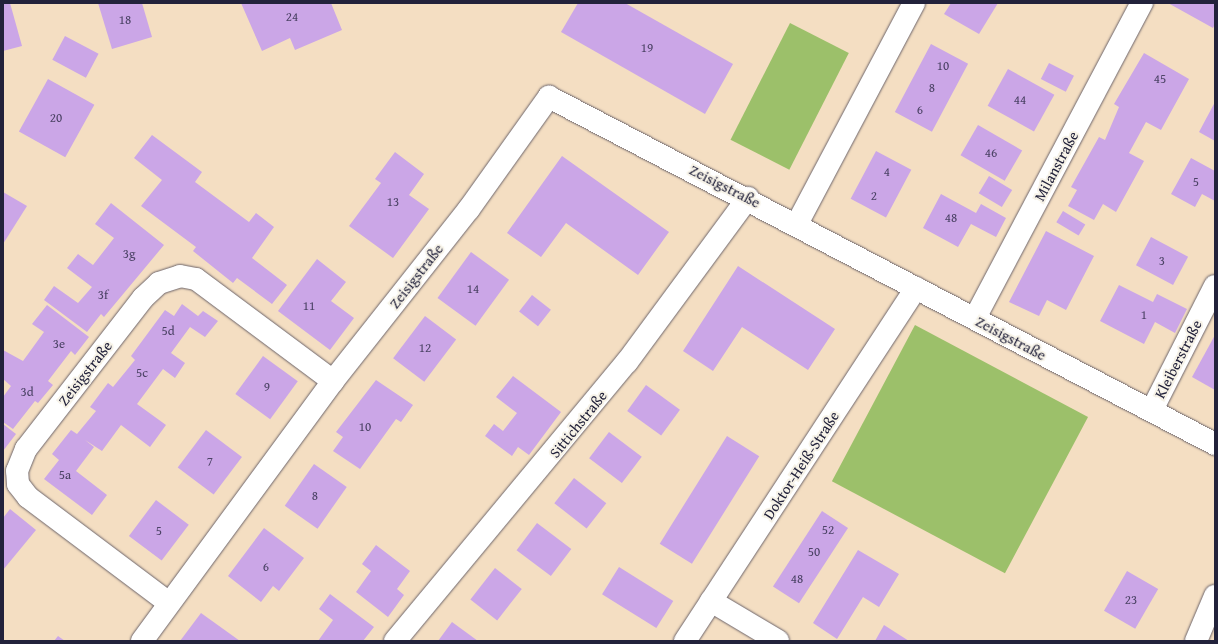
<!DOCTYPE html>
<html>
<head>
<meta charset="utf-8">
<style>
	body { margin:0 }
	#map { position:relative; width:1218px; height:644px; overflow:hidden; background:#f4dec2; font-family:"Gentium Book Plus",serif }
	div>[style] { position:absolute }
	.green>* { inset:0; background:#9cc06a; transform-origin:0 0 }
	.building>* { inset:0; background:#cba6e7; transform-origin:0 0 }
	.roads { filter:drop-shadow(0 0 1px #6c646a) drop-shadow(0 0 1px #6c646a) }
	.minor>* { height:22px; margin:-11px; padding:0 11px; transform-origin:11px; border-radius:11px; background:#fff }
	span { translate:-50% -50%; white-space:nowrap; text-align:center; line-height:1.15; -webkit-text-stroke:4px #f7f3e8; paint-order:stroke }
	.number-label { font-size:13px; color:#4c4366 }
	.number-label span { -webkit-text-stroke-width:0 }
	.street-label { font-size:15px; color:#22223b }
	.frame { position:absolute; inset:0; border:4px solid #22223b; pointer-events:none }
</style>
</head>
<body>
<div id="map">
	<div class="green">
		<i style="left:790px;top:23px;width:66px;height:131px;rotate:27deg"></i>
		<i style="left:915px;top:325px;width:196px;height:177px;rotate:28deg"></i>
	</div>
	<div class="building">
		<i style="clip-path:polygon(10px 3px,22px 46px,3px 51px,3px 4px)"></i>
		<i style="clip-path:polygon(98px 3px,142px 3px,152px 37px,112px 49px)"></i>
		<i style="clip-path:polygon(241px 3px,331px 3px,342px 30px,295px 50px,290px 38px,262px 51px)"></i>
		<i style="clip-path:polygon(578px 3px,625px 3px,733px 64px,705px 114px,561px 32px)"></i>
		<i style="clip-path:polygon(951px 3px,998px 3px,979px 34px,944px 14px)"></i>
		<i style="clip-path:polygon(1168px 3px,1215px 3px,1215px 24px,1213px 28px)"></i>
		<i style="left:65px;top:36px;width:38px;height:27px;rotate:28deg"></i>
		<i style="left:931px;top:44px;width:42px;height:77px;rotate:28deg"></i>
		<i style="clip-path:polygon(1144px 53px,1189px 79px,1161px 130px,1146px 122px,1129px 153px,1144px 161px,1116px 212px,1103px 204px,1094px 220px,1068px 206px,1077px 190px,1071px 187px,1099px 137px,1105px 140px,1119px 107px,1114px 104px)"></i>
		<i style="left:1049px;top:63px;width:28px;height:18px;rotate:27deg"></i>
		<i style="left:1008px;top:69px;width:53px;height:42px;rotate:29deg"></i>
		<i style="left:48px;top:79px;width:53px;height:60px;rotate:29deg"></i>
		<i style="clip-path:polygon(1215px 102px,1215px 141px,1199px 132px)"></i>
		<i style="left:978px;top:125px;width:51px;height:35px;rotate:30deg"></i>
		<i style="clip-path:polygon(152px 135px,202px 172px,195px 182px,249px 222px,256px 213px,274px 227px,252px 258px,287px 285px,272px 304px,237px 278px,233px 283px,193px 251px,196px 247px,141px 206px,162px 180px,134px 158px)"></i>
		<i style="left:876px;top:151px;width:40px;height:54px;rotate:28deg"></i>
		<i style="clip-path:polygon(395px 152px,424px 174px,409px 195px,429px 209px,393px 258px,349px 226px,381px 183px,375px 179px)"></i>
		<i style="clip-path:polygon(562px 156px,669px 232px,638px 275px,566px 223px,541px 257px,507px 233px)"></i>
		<i style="clip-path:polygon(1191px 158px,1215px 171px,1215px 201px,1202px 194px,1195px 207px,1171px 194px)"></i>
		<i style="left:989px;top:176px;width:27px;height:20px;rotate:31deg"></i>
		<i style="clip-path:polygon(3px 192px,27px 206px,3px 244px)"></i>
		<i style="clip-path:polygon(941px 194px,976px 213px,981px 204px,1006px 218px,996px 237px,971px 224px,958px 247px,923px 228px)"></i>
		<i style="clip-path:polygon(111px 203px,164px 245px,104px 317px,101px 314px,87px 332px,44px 300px,54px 286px,78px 303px,92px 287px,67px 268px,78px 254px,93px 265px,114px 238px,95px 224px)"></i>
		<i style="left:1063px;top:211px;width:26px;height:13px;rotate:31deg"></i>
		<i style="clip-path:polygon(1046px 231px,1094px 256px,1066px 310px,1047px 300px,1039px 316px,1009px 302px)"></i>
		<i style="left:1151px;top:237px;width:42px;height:32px;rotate:28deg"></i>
		<i style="left:471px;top:252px;width:47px;height:57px;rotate:36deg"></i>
		<i style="clip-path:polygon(317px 259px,346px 282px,331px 301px,354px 318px,330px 350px,278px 311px)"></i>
		<i style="clip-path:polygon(738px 266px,835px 329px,808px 370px,742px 327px,713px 371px,683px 351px)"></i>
		<i style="clip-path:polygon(1119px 285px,1153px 302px,1157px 294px,1187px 309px,1175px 333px,1155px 322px,1144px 344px,1100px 321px)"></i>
		<i style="left:532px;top:295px;width:24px;height:21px;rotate:38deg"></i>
		<i style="clip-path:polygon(182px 304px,198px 316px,203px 311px,218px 321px,205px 337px,190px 327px,171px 353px,185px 363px,175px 378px,163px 369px,137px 404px,166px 425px,150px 447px,121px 425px,102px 451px,85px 440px,94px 447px,76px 471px,107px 495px,92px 515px,44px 479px,59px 460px,52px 454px,71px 430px,77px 434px,96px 411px,90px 407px,108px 383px,113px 387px,135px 360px,131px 356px,165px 310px,174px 316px)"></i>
		<i style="clip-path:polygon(47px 305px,89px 337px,75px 355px,71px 351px,48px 381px,53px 385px,38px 403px,35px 401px,13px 429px,3px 422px,3px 397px,11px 386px,3px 379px,3px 350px,23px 361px,44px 332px,32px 324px)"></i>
		<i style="left:425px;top:316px;width:39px;height:53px;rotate:37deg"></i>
		<i style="clip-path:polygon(1215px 335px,1215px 390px,1192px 377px)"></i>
		<i style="left:263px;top:356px;width:43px;height:47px;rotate:36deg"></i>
		<i style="clip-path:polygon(513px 376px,561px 412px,529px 455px,518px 447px,512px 456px,485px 436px,494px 424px,503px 431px,517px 413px,496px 397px)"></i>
		<i style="clip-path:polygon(376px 380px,413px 405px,401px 422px,396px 419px,360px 469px,333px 451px,343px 437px,336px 432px)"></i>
		<i style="left:646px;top:385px;width:42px;height:32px;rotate:36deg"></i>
		<i style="clip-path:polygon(3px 424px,16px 434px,3px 451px)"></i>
		<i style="left:206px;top:430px;width:45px;height:47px;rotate:37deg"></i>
		<i style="left:609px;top:432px;width:41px;height:33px;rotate:37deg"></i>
		<i style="left:727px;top:436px;width:38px;height:127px;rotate:32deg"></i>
		<i style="left:314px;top:464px;width:40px;height:51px;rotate:35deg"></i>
		<i style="left:574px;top:478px;width:41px;height:32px;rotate:38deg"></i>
		<i style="left:156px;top:500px;width:41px;height:45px;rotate:37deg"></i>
		<i style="clip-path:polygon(10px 509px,36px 530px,3px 570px,3px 518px)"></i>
		<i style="left:822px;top:511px;width:31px;height:90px;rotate:33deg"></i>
		<i style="left:537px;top:523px;width:43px;height:34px;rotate:37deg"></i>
		<i style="clip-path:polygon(264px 528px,304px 558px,279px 591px,273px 586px,261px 602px,228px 576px)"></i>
		<i style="clip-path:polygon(376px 545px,410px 571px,397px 589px,404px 595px,388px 617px,356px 592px,371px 571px,362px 564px)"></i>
		<i style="clip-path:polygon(858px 550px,899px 574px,879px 607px,863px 597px,837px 639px,813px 623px)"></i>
		<i style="left:619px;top:567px;width:64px;height:32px;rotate:32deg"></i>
		<i style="left:495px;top:568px;width:34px;height:40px;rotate:38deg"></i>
		<i style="left:1127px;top:571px;width:36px;height:46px;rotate:30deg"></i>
		<i style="clip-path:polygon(330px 594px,374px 627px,363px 641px,318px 641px,333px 620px,319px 609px)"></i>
		<i style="clip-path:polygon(201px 613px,240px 641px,180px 641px)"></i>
		<i style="clip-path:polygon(452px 622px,478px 641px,438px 641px)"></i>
		<i style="clip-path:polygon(884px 625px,909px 641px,875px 641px)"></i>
		<i style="clip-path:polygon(58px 636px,65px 641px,54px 641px)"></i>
	</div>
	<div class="roads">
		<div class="minor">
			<i style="left:797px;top:224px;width:250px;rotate:-62.1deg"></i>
			<i style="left:975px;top:318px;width:357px;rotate:-62.1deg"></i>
			<i style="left:1152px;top:410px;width:139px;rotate:-63.1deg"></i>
			<i style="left:711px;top:601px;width:78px;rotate:30.8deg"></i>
			<i style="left:169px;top:603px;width:176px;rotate:-143.1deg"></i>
			<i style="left:28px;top:497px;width:16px;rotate:-128deg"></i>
			<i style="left:18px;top:484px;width:13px;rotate:-94deg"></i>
			<i style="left:17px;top:471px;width:24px;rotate:-68deg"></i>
			<i style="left:26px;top:449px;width:191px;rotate:-52.2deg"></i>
			<i style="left:143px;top:298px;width:22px;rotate:-43deg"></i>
			<i style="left:159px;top:283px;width:22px;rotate:-18deg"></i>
			<i style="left:180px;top:276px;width:16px;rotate:11deg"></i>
			<i style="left:196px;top:279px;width:171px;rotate:36.7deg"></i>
			<i style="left:142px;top:641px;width:323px;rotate:-53.7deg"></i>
			<i style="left:333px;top:381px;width:219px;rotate:-51.7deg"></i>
			<i style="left:469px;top:209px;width:138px;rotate:-54.5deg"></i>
			<i style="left:549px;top:97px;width:751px;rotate:27.52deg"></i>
			<i style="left:395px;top:641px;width:363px;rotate:-50.3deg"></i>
			<i style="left:627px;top:362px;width:204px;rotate:-53.6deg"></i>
			<i style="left:685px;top:641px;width:422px;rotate:-56.8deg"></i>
			<i style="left:1196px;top:641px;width:49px;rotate:-67.1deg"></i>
		</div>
	</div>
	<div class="number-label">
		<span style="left:292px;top:17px">24</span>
		<span style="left:125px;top:20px">18</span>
		<span style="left:647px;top:48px">19</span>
		<span style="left:943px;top:66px">10</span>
		<span style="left:1160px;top:79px">45</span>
		<span style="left:932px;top:88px">8</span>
		<span style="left:1020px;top:100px">44</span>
		<span style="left:920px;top:110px">6</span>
		<span style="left:56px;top:118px">20</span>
		<span style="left:991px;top:153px">46</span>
		<span style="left:887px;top:172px">4</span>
		<span style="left:1196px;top:182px">5</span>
		<span style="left:874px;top:196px">2</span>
		<span style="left:393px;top:202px">13</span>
		<span style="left:951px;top:218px">48</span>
		<span style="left:129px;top:254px">3g</span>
		<span style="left:1162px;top:261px">3</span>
		<span style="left:473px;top:289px">14</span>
		<span style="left:103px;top:295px">3f</span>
		<span style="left:309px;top:306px">11</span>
		<span style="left:1144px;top:315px">1</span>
		<span style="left:168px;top:331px">5d</span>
		<span style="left:59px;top:344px">3e</span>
		<span style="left:425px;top:348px">12</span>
		<span style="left:142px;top:373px">5c</span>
		<span style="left:267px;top:387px">9</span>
		<span style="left:27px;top:392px">3d</span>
		<span style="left:365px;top:427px">10</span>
		<span style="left:210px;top:462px">7</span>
		<span style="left:65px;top:475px">5a</span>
		<span style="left:315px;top:496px">8</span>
		<span style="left:828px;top:530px">52</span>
		<span style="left:159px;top:531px">5</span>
		<span style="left:814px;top:552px">50</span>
		<span style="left:266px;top:567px">6</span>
		<span style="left:797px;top:579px">48</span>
		<span style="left:1131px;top:600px">23</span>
	</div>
	<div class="street-label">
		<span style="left:1056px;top:166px;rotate:-62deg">Milanstraße</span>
		<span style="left:725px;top:186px;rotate:27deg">Zeisigstraße</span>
		<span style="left:416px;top:276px;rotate:-52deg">Zeisigstraße</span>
		<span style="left:1011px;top:338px;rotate:28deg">Zeisigstraße</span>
		<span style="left:1178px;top:359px;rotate:-63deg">Kleiberstraße</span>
		<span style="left:85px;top:373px;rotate:-52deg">Zeisigstraße</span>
		<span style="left:578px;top:424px;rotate:-51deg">Sittichstraße</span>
		<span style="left:801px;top:465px;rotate:-57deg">Doktor-Heiß-Straße</span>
	</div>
	<div class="frame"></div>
</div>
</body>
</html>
